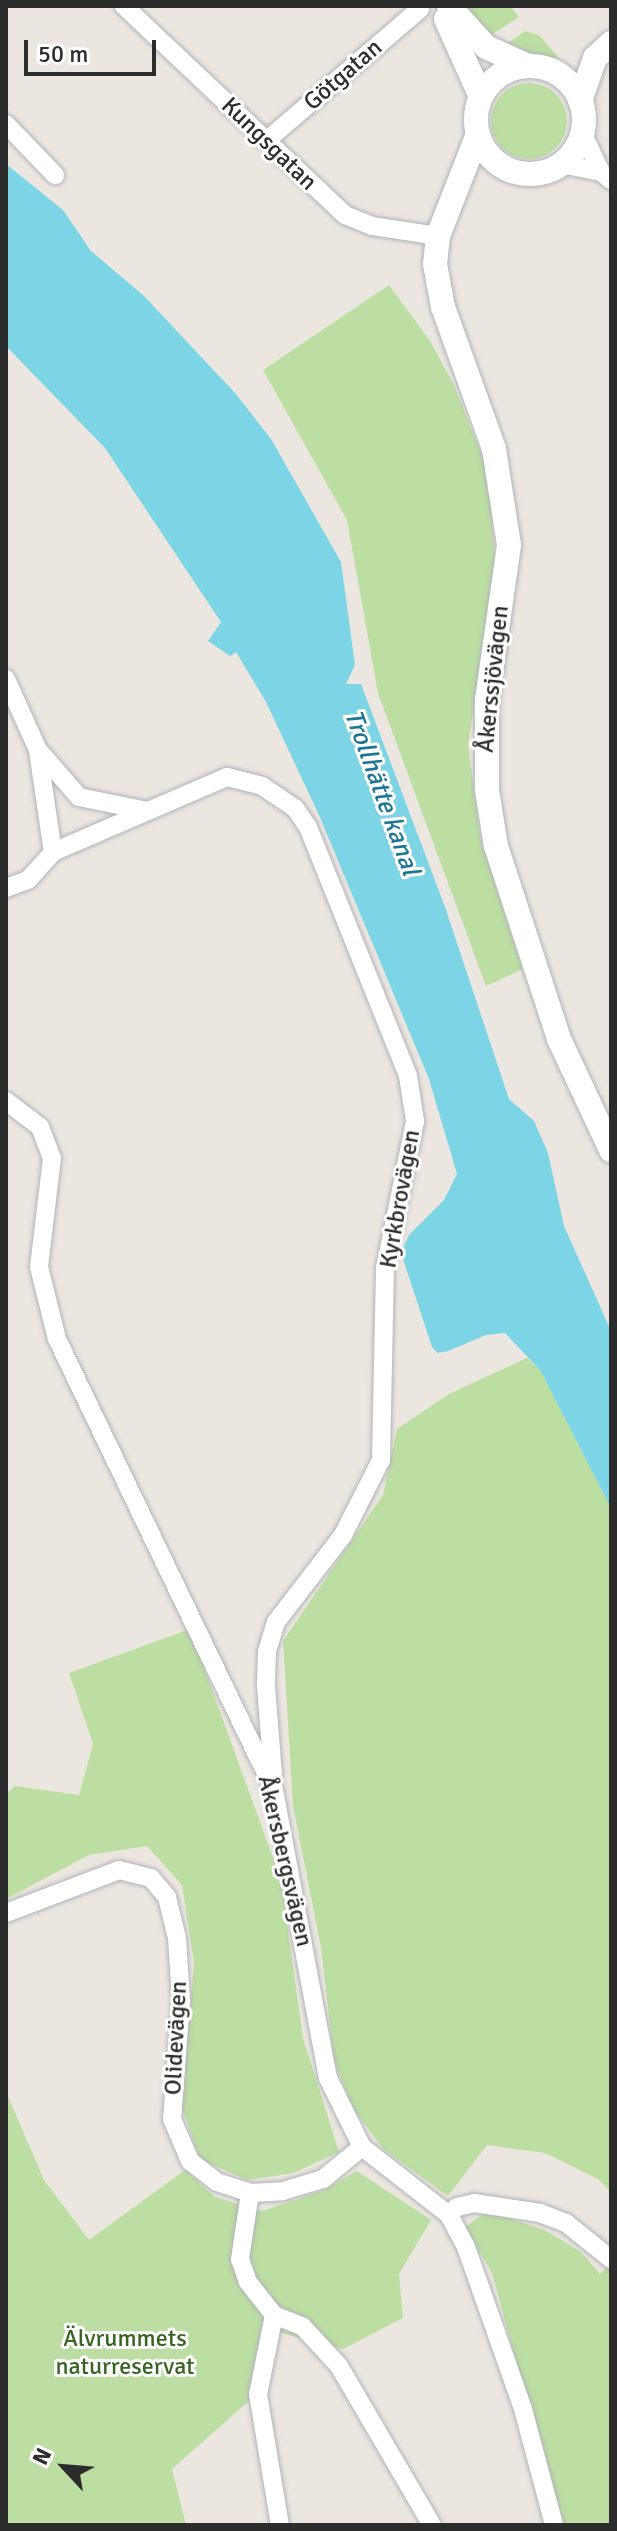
<!DOCTYPE html>
<html>
<head>
<meta charset="utf-8">
<style>
	body { margin:0 }
	#map { position:relative; width:617px; height:2531px; overflow:hidden; background:#ece6e0; font-family:Signika,sans-serif }
	div>[style] { position:absolute }
	.green>* { inset:0; background:#bddea2 }
	.round { border-radius:50% }
	.water>* { inset:0; background:#7dd4e4 }
	.roads { filter:drop-shadow(0 0 2px #b0b3bb) drop-shadow(0 0 2px #b0b3bb) }
	.minor>* { height:18px; margin:-9px; padding:0 9px; transform-origin:9px; border-radius:9px; background:#fff }
	.tertiary>* { height:24px; margin:-12px; padding:0 12px; transform-origin:12px; border-radius:12px; background:#fff }
	.tertiary>.ring { margin:-12px; padding:0; box-sizing:content-box; background:none; border:24px solid #fff; border-radius:50% }
	span { translate:-50% -50%; white-space:nowrap; text-align:center; line-height:1.15; -webkit-text-stroke:6px #fff; paint-order:stroke }
	.street-label { font-size:24px; color:#2c2c2c }
	.park-label { font-size:24px; color:#376422 }
	.water-label { font-size:26px; color:#1a7693; font-style:italic }
	.frame { position:absolute; inset:0; border:8px solid #2c2c2c; pointer-events:none }
	.north { position:absolute; left:24px; top:2427px; width:80px; height:80px; -webkit-text-stroke:6px #fff; paint-order:stroke; rotate:296deg; font-size:22px; font-weight:700; line-height:32px; text-align:center; color:#2c2c2c }
	.north::after { content:''; display:block; margin:auto; width:28px; height:36px; background:#2c2c2c; clip-path:polygon(50% 0,100% 100%,50% 72%,0 100%) }
	.scale { position:absolute; left:24px; top:40px; width:132px; height:36px; box-sizing:border-box; border:4px solid #2c2c2c; border-top:0; padding-left:10px; font-size:24px; line-height:28px; white-space:nowrap; color:#2c2c2c; -webkit-text-stroke:6px #fff; paint-order:stroke }
</style>
</head>
<body>
<div id="map">
	<div class="green">
		<i style="clip-path:polygon(457px 6px,510px 6px,519px 17px,485px 39px)"></i>
		<i style="clip-path:polygon(525px 31px,539px 35px,558px 57px,538px 60px,500px 49px)"></i>
		<i class="round" style="left:491px;top:83px;width:76px;height:76px"></i>
		<i style="clip-path:polygon(389px 285px,430px 341px,454px 385px,489px 474px,495px 566px,468px 745px,481px 841px,523px 969px,486px 986px,378px 693px,347px 520px,263px 370px)"></i>
		<i style="clip-path:polygon(527px 1358px,540px 1370px,611px 1508px,611px 2192px,598px 2179px,545px 2153px,487px 2145px,448px 2196px,383px 2149px,353px 2108px,334px 2060px,321px 1947px,293px 1806px,283px 1641px,383px 1495px,397px 1429px,449px 1394px)"></i>
		<i style="clip-path:polygon(190px 1629px,281px 1880px,303px 2038px,339px 2152px,293px 2173px,247px 2180px,200px 2159px,182px 2108px,194px 1963px,182px 1885px,147px 1846px,89px 1855px,6px 1899px,6px 1794px,15px 1786px,79px 1795px,93px 1744px,69px 1673px)"></i>
		<i style="clip-path:polygon(6px 2092px,44px 2180px,89px 2240px,185px 2170px,215px 2197px,262px 2211px,322px 2191px,357px 2171px,431px 2220px,399px 2274px,403px 2318px,343px 2349px,266px 2329px,254px 2366px,251px 2399px,172px 2469px,186px 2525px,6px 2525px)"></i>
		<i style="clip-path:polygon(487px 2211px,545px 2230px,581px 2252px,600px 2274px,611px 2262px,611px 2525px,561px 2525px,492px 2273px,465px 2227px)"></i>
	</div>
	<div class="water">
		<i style="clip-path:polygon(6px 164px,63px 210px,91px 251px,144px 296px,235px 393px,271px 439px,341px 562px,355px 665px,346px 684px,361px 684px,445px 907px,509px 1099px,534px 1121px,548px 1153px,564px 1226px,611px 1331px,611px 1508px,540px 1370px,505px 1333px,486px 1335px,448px 1351px,438px 1353px,432px 1347px,401px 1253px,409px 1235px,444px 1200px,457px 1174px,429px 1079px,319px 815px,266px 702px,236px 652px,230px 656px,208px 641px,221px 622px,105px 448px,6px 346px)"></i>
	</div>
	<div class="roads">
		<div class="minor">
			<i style="left:124px;top:6px;width:304px;rotate:43.4deg"></i>
			<i style="left:345px;top:215px;width:29px;rotate:22deg"></i>
			<i style="left:372px;top:226px;width:67px;rotate:8.6deg"></i>
			<i style="left:6px;top:124px;width:71px;rotate:46.1deg"></i>
			<i style="left:582px;top:132px;width:44px;rotate:64.6deg"></i>
			<i style="left:601px;top:172px;width:13px;rotate:39deg"></i>
			<i style="left:266px;top:141px;width:203px;rotate:-40.6deg"></i>
			<i style="left:561px;top:164px;width:41px;rotate:11.3deg"></i>
			<i style="left:6px;top:679px;width:78px;rotate:65.7deg"></i>
			<i style="left:38px;top:750px;width:62px;rotate:48.9deg"></i>
			<i style="left:79px;top:797px;width:70px;rotate:11.5deg"></i>
			<i style="left:148px;top:811px;width:86px;rotate:-23.3deg"></i>
			<i style="left:227px;top:777px;width:36px;rotate:14deg"></i>
			<i style="left:262px;top:786px;width:40px;rotate:34deg"></i>
			<i style="left:295px;top:808px;width:23px;rotate:56deg"></i>
			<i style="left:308px;top:827px;width:268px;rotate:68.1deg"></i>
			<i style="left:408px;top:1076px;width:46px;rotate:81.2deg"></i>
			<i style="left:415px;top:1121px;width:150px;rotate:101.5deg"></i>
			<i style="left:385px;top:1268px;width:192px;rotate:91.2deg"></i>
			<i style="left:381px;top:1460px;width:84px;rotate:116.9deg"></i>
			<i style="left:343px;top:1535px;width:110px;rotate:127.6deg"></i>
			<i style="left:276px;top:1622px;width:31px;rotate:107deg"></i>
			<i style="left:267px;top:1652px;width:34px;rotate:92deg"></i>
			<i style="left:266px;top:1686px;width:89px;rotate:85.5deg"></i>
			<i style="left:38px;top:751px;width:102px;rotate:81.6deg"></i>
			<i style="left:53px;top:852px;width:103px;rotate:-23.3deg"></i>
			<i style="left:6px;top:888px;width:23px;rotate:-20deg"></i>
			<i style="left:28px;top:880px;width:38px;rotate:-48deg"></i>
			<i style="left:6px;top:1101px;width:43px;rotate:37.4deg"></i>
			<i style="left:40px;top:1127px;width:33px;rotate:69deg"></i>
			<i style="left:52px;top:1158px;width:110px;rotate:96.8deg"></i>
			<i style="left:39px;top:1267px;width:74px;rotate:76deg"></i>
			<i style="left:57px;top:1339px;width:500px;rotate:64.31deg"></i>
			<i style="left:274px;top:1790px;width:293px;rotate:79.4deg"></i>
			<i style="left:328px;top:2078px;width:77px;rotate:63.8deg"></i>
			<i style="left:362px;top:2147px;width:110px;rotate:38deg"></i>
			<i style="left:449px;top:2215px;width:36px;rotate:62deg"></i>
			<i style="left:466px;top:2247px;width:172px;rotate:70.6deg"></i>
			<i style="left:523px;top:2409px;width:120px;rotate:75deg"></i>
			<i style="left:6px;top:1913px;width:121px;rotate:-20.8deg"></i>
			<i style="left:119px;top:1870px;width:33px;rotate:14deg"></i>
			<i style="left:151px;top:1878px;width:25px;rotate:50deg"></i>
			<i style="left:167px;top:1897px;width:42px;rotate:76.3deg"></i>
			<i style="left:177px;top:1938px;width:62px;rotate:86.3deg"></i>
			<i style="left:181px;top:2000px;width:119px;rotate:94.3deg"></i>
			<i style="left:172px;top:2119px;width:46px;rotate:66.8deg"></i>
			<i style="left:190px;top:2161px;width:34px;rotate:38deg"></i>
			<i style="left:217px;top:2182px;width:35px;rotate:18deg"></i>
			<i style="left:250px;top:2193px;width:33px;rotate:-3deg"></i>
			<i style="left:283px;top:2191px;width:42px;rotate:-16.7deg"></i>
			<i style="left:323px;top:2179px;width:50px;rotate:-39.4deg"></i>
			<i style="left:250px;top:2193px;width:67px;rotate:98.6deg"></i>
			<i style="left:240px;top:2259px;width:24px;rotate:71deg"></i>
			<i style="left:248px;top:2282px;width:42px;rotate:51.8deg"></i>
			<i style="left:274px;top:2315px;width:81px;rotate:101.4deg"></i>
			<i style="left:258px;top:2394px;width:133px;rotate:80.5deg"></i>
			<i style="left:449px;top:2215px;width:11px;rotate:-45deg"></i>
			<i style="left:457px;top:2207px;width:17px;rotate:-13deg"></i>
			<i style="left:474px;top:2203px;width:67px;rotate:8.6deg"></i>
			<i style="left:540px;top:2213px;width:28px;rotate:21deg"></i>
			<i style="left:566px;top:2223px;width:58px;rotate:38.7deg"></i>
			<i style="left:274px;top:2315px;width:31px;rotate:22deg"></i>
			<i style="left:303px;top:2327px;width:53px;rotate:47.3deg"></i>
			<i style="left:339px;top:2366px;width:184px;rotate:59.7deg"></i>
		</div>
		<div class="tertiary">
			<i style="left:449px;top:6px;width:55px;rotate:47.9deg"></i>
			<i style="left:486px;top:47px;width:46px;rotate:24.3deg"></i>
			<i style="left:446px;top:19px;width:85px;rotate:65.8deg"></i>
			<i class="ring" style="left:476px;top:66px;width:84px;height:84px"></i>
			<i style="left:580px;top:101px;width:46px;rotate:-70.8deg"></i>
			<i style="left:595px;top:58px;width:22px;rotate:-43deg"></i>
			<i style="left:478px;top:134px;width:110px;rotate:111.4deg"></i>
			<i style="left:438px;top:236px;width:28px;rotate:96deg"></i>
			<i style="left:435px;top:264px;width:44px;rotate:79.5deg"></i>
			<i style="left:443px;top:307px;width:151px;rotate:70.2deg"></i>
			<i style="left:494px;top:449px;width:97px;rotate:81.1deg"></i>
			<i style="left:509px;top:545px;width:156px;rotate:98.1deg"></i>
			<i style="left:487px;top:699px;width:91px;rotate:90deg"></i>
			<i style="left:487px;top:790px;width:57px;rotate:80.9deg"></i>
			<i style="left:496px;top:846px;width:203px;rotate:71.9deg"></i>
			<i style="left:559px;top:1039px;width:123px;rotate:64.9deg"></i>
		</div>
	</div>
	<div class="street-label">
		<span style="left:343px;top:75px;rotate:-41deg">Götgatan</span>
		<span style="left:269px;top:144px;rotate:44deg">Kungsgatan</span>
		<span style="left:493px;top:679px;rotate:-84deg">Åkerssjövägen</span>
		<span style="left:400px;top:1199px;rotate:-80deg">Kyrkbrovägen</span>
		<span style="left:285px;top:1861px;rotate:77deg">Åkersbergsvägen</span>
		<span style="left:176px;top:2038px;rotate:-87deg">Olidevägen</span>
	</div>
	<div class="park-label">
		<span style="left:125px;top:2353px">Älvrummets<br>naturreservat</span>
	</div>
	<div class="water-label">
		<span style="left:381px;top:793px;rotate:70deg">Trollhätte kanal</span>
	</div>
	<div class="frame"></div>
	<div class="north">N</div>
	<div class="scale">50 m</div>
</div>
</body>
</html>
